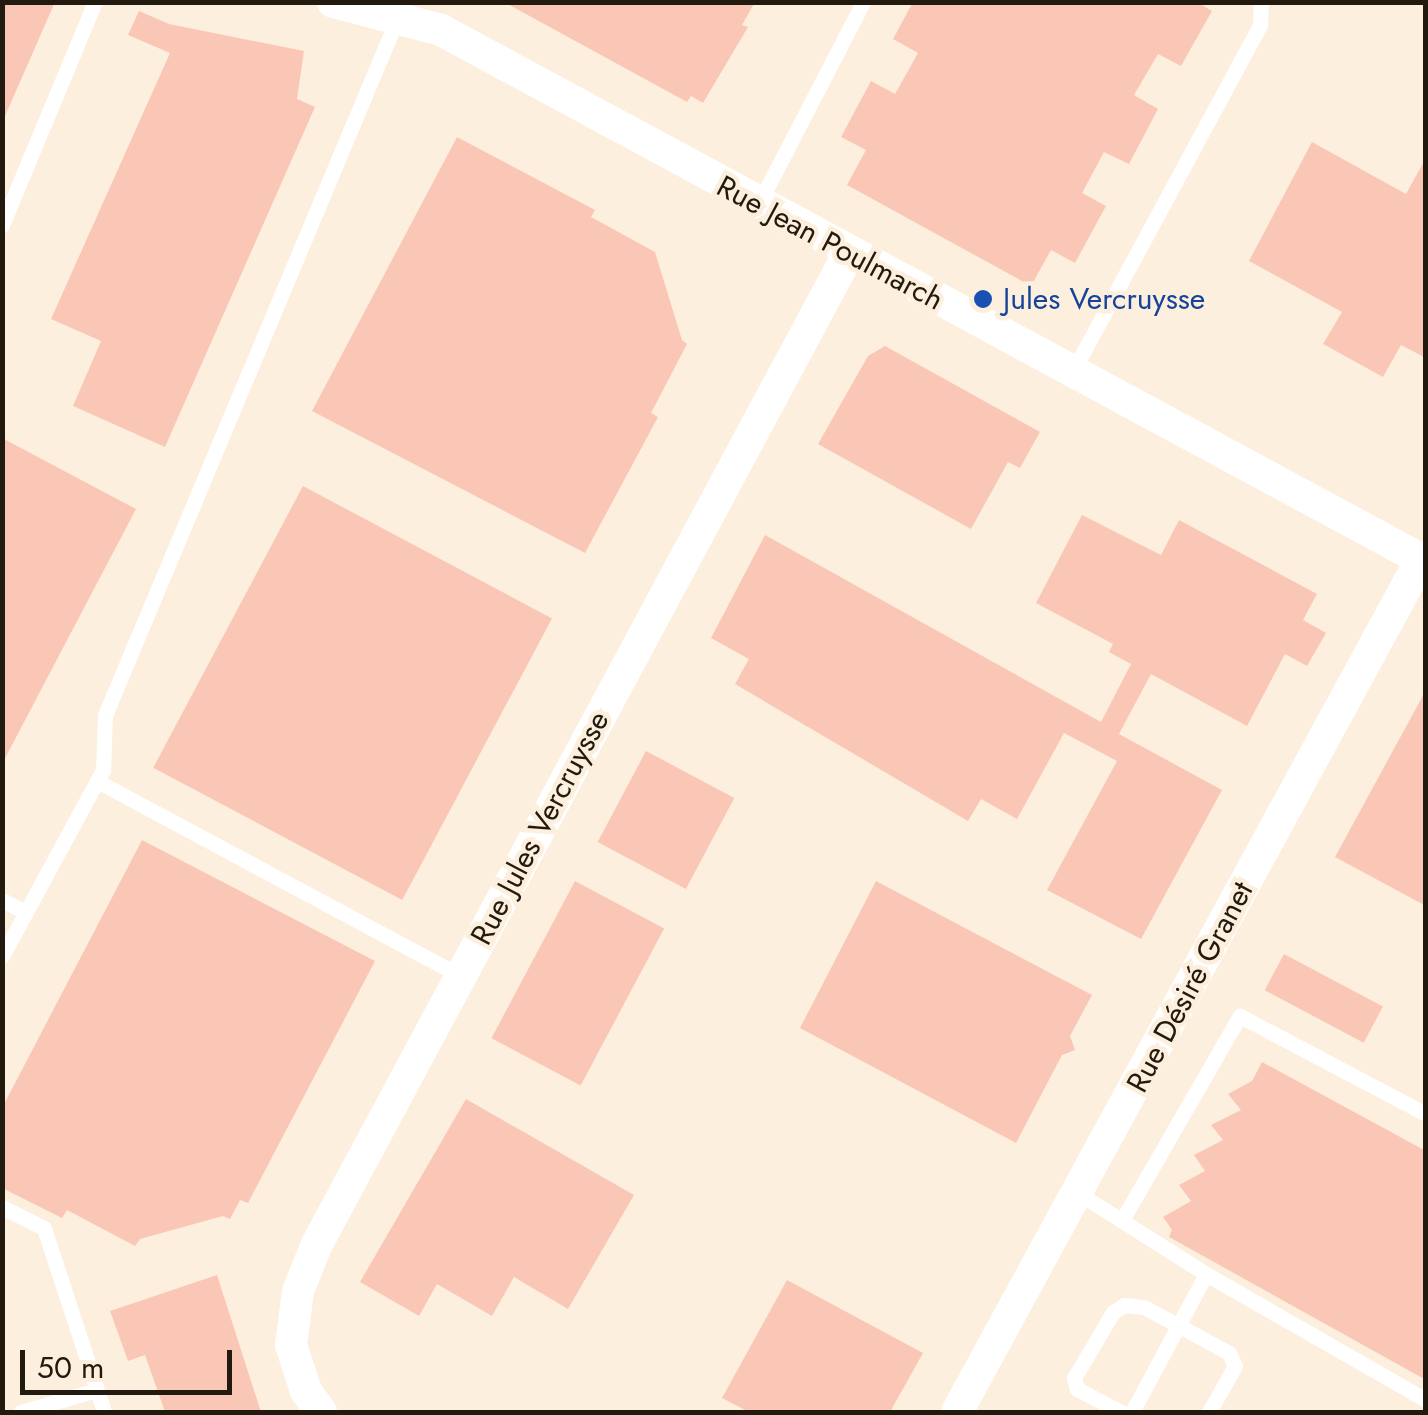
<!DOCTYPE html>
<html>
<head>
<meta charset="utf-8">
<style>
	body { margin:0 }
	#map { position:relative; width:1428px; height:1415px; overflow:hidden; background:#fdefdd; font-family:Jost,sans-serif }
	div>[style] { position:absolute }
	.building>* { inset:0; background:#fac7b7; transform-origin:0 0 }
	.service>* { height:15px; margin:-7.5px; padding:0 7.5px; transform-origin:7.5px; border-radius:7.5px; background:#fff }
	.minor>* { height:32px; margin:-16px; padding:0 16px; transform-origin:16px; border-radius:16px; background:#fff }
	.dots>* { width:28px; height:28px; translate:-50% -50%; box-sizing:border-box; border:5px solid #fdefdd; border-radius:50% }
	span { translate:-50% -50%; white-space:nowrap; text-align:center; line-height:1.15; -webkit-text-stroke:9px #fdefdd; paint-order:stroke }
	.street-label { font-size:30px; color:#221a0f }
	.transit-label { font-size:30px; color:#164399 }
	.left { translate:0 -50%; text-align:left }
	.frame { position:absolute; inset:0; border:5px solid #221a0f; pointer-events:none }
	.scale { position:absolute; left:20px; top:1350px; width:212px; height:45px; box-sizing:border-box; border:5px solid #221a0f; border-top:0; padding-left:12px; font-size:30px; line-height:35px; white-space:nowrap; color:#221a0f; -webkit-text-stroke:8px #fdefdd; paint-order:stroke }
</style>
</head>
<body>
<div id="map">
	<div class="building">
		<i style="clip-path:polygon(2px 2px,55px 2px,2px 123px)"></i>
		<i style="clip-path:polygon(504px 2px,755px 2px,742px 25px,748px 27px,703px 103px,691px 96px,687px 102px)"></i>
		<i style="clip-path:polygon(913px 2px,1197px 2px,1212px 11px,1181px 66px,1158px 54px,1134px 95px,1158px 109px,1129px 164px,1104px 152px,1082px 193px,1106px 206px,1075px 263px,1051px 250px,1031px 286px,847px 185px,866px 150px,841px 137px,871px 81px,895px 94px,918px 53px,893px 39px)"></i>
		<i style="clip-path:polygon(139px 11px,169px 24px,304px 51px,297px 99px,315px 107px,165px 447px,73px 406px,101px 341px,51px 319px,170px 53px,128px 35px)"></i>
		<i style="clip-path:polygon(457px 137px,595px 210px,591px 217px,655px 252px,682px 340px,687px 344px,651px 413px,658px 417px,585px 553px,312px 411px)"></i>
		<i style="clip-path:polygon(1312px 142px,1406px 194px,1426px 158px,1426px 358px,1401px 345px,1383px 377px,1323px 344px,1342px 312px,1249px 261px)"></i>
		<i style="clip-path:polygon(885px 346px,1040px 432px,1020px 468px,1008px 462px,971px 529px,818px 444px,868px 356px)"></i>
		<i style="clip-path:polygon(2px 438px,136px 509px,2px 764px)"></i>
		<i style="left:303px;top:486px;width:282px;height:319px;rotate:28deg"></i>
		<i style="clip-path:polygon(1082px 515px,1161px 555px,1179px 520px,1317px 594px,1303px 620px,1326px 633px,1307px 666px,1285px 654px,1247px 726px,1151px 674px,1119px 734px,1222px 790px,1141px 939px,1047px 890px,1117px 761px,1064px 733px,1017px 819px,981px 799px,968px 821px,735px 684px,749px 659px,711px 638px,765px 535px,1101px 722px,1131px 664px,1109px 652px,1113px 644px,1036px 603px)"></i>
		<i style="clip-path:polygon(1426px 690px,1426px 906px,1335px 857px)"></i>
		<i style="left:646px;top:751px;width:100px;height:103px;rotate:28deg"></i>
		<i style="clip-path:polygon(142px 840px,375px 961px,248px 1203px,240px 1200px,230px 1219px,223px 1216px,140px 1239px,135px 1246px,67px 1210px,62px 1218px,2px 1188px,2px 1108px)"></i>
		<i style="left:575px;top:881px;width:101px;height:178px;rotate:28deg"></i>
		<i style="clip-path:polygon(876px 881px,1092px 995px,1070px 1036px,1075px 1050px,1062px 1055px,1016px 1143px,800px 1028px)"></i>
		<i style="left:1284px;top:954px;width:112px;height:41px;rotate:28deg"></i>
		<i style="clip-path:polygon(1262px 1062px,1426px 1151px,1426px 1380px,1169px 1237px,1172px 1230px,1163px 1217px,1191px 1201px,1179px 1185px,1205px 1171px,1194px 1155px,1223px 1140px,1211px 1125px,1241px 1110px,1228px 1094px,1252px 1081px)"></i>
		<i style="clip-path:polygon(466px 1099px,634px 1195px,568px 1309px,514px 1277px,492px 1316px,437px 1284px,419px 1316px,360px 1282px)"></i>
		<i style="clip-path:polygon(217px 1275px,261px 1412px,165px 1412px,145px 1355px,128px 1361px,110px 1311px)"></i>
		<i style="clip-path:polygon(787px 1280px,923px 1353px,890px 1412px,749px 1412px,722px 1398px)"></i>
	</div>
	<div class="service">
		<i style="left:759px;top:203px;width:226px;rotate:-62.6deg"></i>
		<i style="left:2px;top:225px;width:242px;rotate:-67.4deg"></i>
		<i style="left:1072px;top:373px;width:396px;rotate:-61.6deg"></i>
		<i style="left:1260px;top:25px;width:23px;rotate:-88deg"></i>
		<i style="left:97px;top:781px;width:412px;rotate:28.2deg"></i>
		<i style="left:2px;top:900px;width:27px;rotate:27deg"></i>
		<i style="left:2px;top:956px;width:212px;rotate:-61.5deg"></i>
		<i style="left:103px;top:770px;width:55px;rotate:-87.9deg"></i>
		<i style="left:105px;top:715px;width:755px;rotate:-67.24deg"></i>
		<i style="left:1078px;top:1193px;width:151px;rotate:32.3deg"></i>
		<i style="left:1206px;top:1274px;width:157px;rotate:118.2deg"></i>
		<i style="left:2px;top:1207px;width:47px;rotate:26.6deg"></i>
		<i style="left:44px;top:1228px;width:194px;rotate:71.9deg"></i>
		<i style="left:1122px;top:1220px;width:236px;rotate:-60deg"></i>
		<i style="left:1240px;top:1016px;width:210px;rotate:27.8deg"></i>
		<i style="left:1206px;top:1274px;width:254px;rotate:29.8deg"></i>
		<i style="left:21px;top:1412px;width:78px;rotate:-16.3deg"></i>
		<i style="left:1121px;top:1412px;width:50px;rotate:-152.4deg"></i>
		<i style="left:1077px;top:1389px;width:11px;rotate:-105deg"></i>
		<i style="left:1074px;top:1378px;width:77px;rotate:-59.4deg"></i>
		<i style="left:1113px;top:1312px;width:13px;rotate:-32deg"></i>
		<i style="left:1124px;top:1305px;width:20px;rotate:6deg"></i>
		<i style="left:1144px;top:1307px;width:97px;rotate:28.4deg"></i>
		<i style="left:1229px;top:1353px;width:14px;rotate:65deg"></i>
		<i style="left:1235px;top:1366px;width:53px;rotate:119.5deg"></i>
	</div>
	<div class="minor">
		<i style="left:333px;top:2px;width:112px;rotate:14.5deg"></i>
		<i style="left:441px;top:30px;width:1119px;rotate:28.37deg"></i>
		<i style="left:321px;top:1412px;width:26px;rotate:-126deg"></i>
		<i style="left:306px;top:1391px;width:48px;rotate:-108.1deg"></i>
		<i style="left:291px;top:1345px;width:54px;rotate:-82.6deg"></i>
		<i style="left:298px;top:1291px;width:51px;rotate:-68deg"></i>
		<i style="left:317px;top:1244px;width:1125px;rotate:-61.77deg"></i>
		<i style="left:957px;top:1412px;width:970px;rotate:-61.43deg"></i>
	</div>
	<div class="dots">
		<i style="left:983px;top:299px;background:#1a4fb4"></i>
	</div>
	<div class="street-label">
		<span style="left:830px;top:243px;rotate:28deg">Rue Jean Poulmarch</span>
		<span style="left:540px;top:828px;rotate:-62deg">Rue Jules Vercruysse</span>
		<span style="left:1190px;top:987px;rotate:-62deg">Rue Désiré Granet</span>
	</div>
	<div class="transit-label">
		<span class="left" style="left:1003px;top:299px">Jules Vercruysse</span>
	</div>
	<div class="frame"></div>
	<div class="scale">50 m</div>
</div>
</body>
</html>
